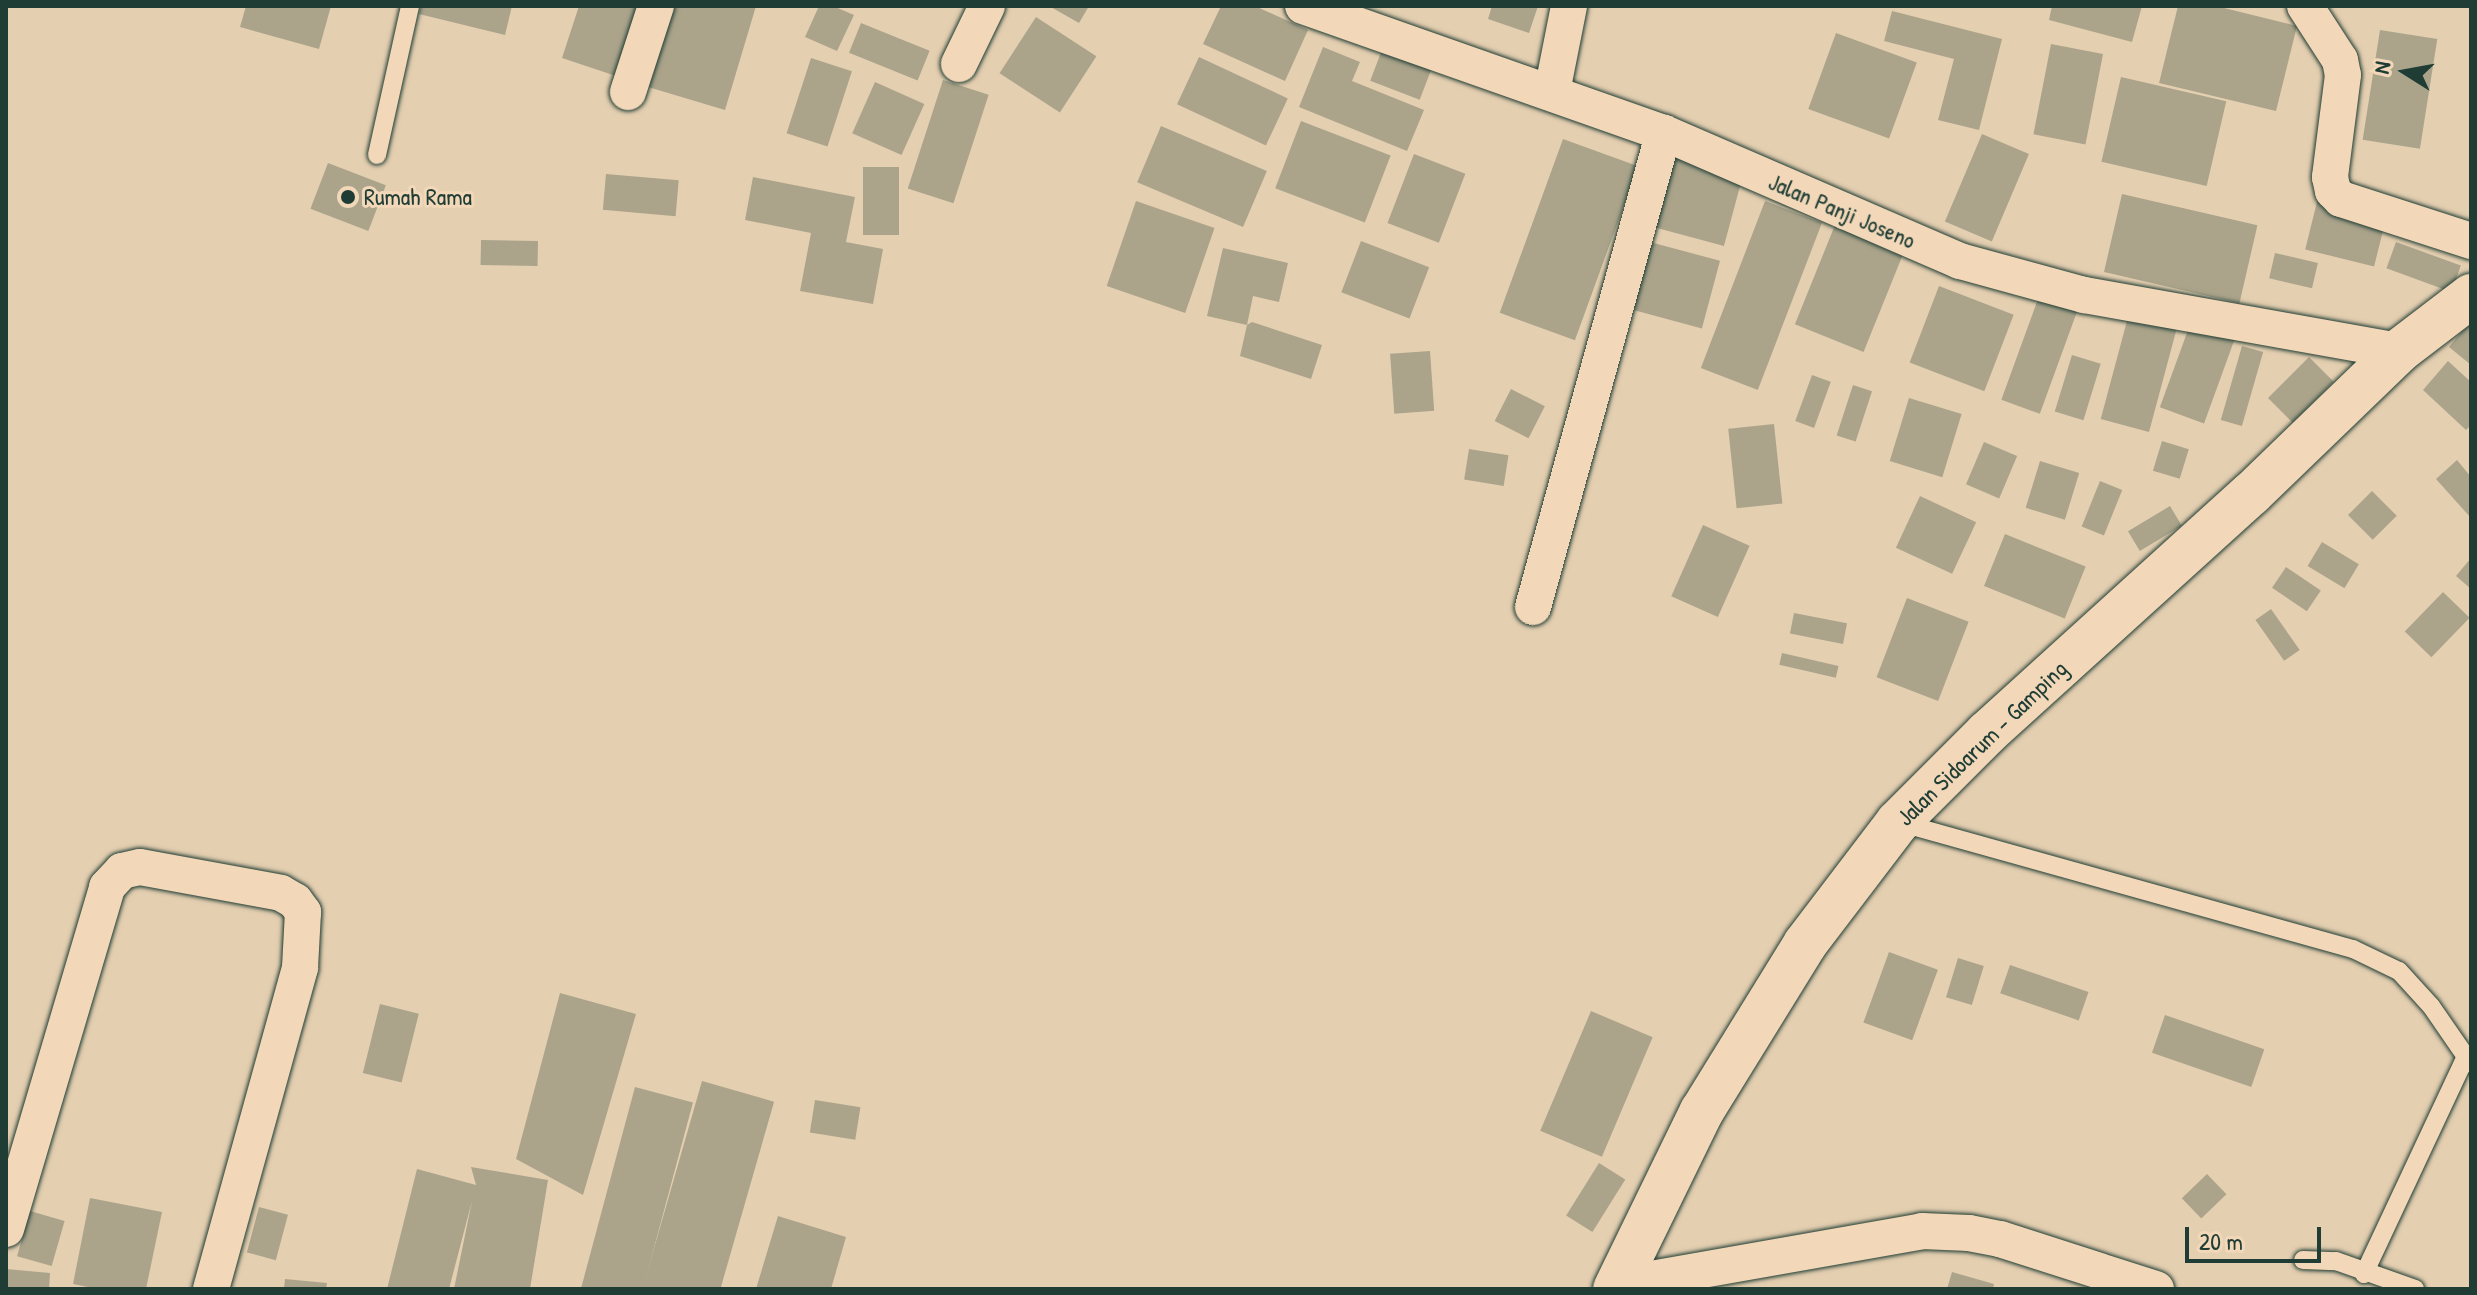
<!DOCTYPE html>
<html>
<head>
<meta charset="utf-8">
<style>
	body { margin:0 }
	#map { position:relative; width:2477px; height:1295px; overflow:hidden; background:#e5cfb1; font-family:"Patrick Hand",sans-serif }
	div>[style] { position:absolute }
	.building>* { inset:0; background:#aba48b; transform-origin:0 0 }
	.roads { filter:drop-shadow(0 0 2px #1f3d34) drop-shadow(0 0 2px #1f3d34) }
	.service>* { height:18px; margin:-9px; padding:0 9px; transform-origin:9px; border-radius:9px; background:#f2d8b9 }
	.minor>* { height:36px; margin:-18px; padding:0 18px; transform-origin:18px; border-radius:18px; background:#f2d8b9 }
	.secondary>* { height:44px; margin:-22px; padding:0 22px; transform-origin:22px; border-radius:22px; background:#f2d8b9 }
	.dots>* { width:22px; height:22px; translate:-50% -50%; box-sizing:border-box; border:4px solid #f2d8b9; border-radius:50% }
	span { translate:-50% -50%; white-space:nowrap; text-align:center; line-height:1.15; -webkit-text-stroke:6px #f2d8b9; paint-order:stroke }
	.poi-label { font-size:24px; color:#1f3d34 }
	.left { translate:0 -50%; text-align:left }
	.street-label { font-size:24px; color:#1f3d34 }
	.frame { position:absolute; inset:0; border:8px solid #1f3d34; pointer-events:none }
	.north { position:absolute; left:2365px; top:32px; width:80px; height:80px; -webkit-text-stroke:6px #f2d8b9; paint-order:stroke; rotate:281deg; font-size:22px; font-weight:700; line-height:32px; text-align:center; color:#1f3d34 }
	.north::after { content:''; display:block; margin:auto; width:28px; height:36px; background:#1f3d34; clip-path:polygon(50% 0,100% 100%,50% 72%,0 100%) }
	.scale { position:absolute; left:2185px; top:1227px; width:136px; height:36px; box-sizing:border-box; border:4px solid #1f3d34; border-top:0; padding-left:10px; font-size:24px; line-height:28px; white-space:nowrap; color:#1f3d34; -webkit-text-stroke:6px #f2d8b9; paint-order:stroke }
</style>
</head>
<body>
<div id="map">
	<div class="building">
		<i style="clip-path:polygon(246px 6px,331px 6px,319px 49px,240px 27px)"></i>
		<i style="clip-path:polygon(421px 6px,512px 6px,505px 35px,419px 14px)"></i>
		<i style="clip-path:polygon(579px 6px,645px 6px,622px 78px,562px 58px)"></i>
		<i style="clip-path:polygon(661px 6px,756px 6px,725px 110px,638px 84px)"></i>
		<i style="clip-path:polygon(819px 6px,833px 6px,854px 15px,837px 51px,805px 37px)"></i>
		<i style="clip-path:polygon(1049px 6px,1089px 6px,1079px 23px)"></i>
		<i style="clip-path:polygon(1221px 6px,1255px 6px,1308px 30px,1285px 81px,1203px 44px)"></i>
		<i style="clip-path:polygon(1492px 6px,1538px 6px,1529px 33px,1488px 19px)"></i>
		<i style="clip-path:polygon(2052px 6px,2142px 6px,2132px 42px,2049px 20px)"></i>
		<i style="clip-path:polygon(2178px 6px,2216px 6px,2297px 26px,2276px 111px,2159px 83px)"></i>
		<i style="clip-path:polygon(1892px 11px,2002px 39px,1979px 130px,1938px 120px,1954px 59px,1884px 41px)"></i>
		<i style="left:1036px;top:17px;width:72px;height:67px;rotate:33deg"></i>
		<i style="left:861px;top:23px;width:74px;height:32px;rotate:22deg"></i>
		<i style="left:2380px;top:30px;width:58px;height:111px;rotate:9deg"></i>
		<i style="left:1836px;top:33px;width:86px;height:81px;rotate:20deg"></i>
		<i style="left:2051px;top:44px;width:53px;height:92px;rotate:11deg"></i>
		<i style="clip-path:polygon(1323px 47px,1360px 62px,1352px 81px,1424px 110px,1407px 151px,1299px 107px)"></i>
		<i style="left:1382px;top:50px;width:53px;height:33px;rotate:21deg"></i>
		<i style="left:1199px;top:57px;width:98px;height:52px;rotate:25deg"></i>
		<i style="left:811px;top:58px;width:43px;height:79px;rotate:18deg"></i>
		<i style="left:2121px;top:77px;width:108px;height:87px;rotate:13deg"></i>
		<i style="left:943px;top:80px;width:48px;height:114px;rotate:18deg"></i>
		<i style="left:875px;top:82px;width:54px;height:56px;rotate:24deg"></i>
		<i style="left:1301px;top:121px;width:96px;height:72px;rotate:21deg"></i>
		<i style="left:1161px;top:126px;width:115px;height:61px;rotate:23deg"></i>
		<i style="left:1982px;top:134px;width:51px;height:95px;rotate:23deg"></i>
		<i style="left:1563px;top:139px;width:80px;height:185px;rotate:20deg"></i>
		<i style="left:1671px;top:150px;width:76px;height:79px;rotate:15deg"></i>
		<i style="left:1414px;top:154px;width:55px;height:74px;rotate:21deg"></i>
		<i style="left:328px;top:163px;width:62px;height:49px;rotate:21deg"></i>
		<i style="left:863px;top:167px;width:36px;height:68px"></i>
		<i style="left:606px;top:174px;width:73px;height:36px;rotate:5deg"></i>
		<i style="clip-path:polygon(753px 177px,855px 197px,846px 242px,883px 249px,873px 304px,800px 291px,811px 233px,745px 220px)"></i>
		<i style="left:2122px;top:194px;width:139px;height:80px;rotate:13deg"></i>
		<i style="left:2318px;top:198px;width:71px;height:53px;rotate:14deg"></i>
		<i style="left:1136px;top:201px;width:83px;height:90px;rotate:19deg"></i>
		<i style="left:1765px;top:201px;width:61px;height:179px;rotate:21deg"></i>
		<i style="left:1835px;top:225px;width:74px;height:107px;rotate:22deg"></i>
		<i style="left:1635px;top:238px;width:88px;height:70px;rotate:15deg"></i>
		<i style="left:481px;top:240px;width:57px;height:25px;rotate:1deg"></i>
		<i style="left:1361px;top:241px;width:73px;height:55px;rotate:21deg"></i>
		<i style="left:2396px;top:242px;width:69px;height:28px;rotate:20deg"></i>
		<i style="clip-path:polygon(1223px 248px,1288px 263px,1279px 302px,1253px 296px,1247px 325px,1207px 316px)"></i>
		<i style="left:2275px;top:253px;width:44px;height:26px;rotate:13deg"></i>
		<i style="left:1939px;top:286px;width:80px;height:82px;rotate:21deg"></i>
		<i style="left:2042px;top:288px;width:41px;height:119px;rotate:20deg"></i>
		<i style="left:2131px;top:306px;width:50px;height:117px;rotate:15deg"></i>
		<i style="left:2192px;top:319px;width:47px;height:94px;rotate:20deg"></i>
		<i style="clip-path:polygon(2471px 320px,2471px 365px,2449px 347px)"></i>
		<i style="clip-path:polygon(1252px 322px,1322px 345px,1311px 379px,1240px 356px,1247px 325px)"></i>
		<i style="left:2242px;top:346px;width:22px;height:77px;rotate:16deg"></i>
		<i style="left:1430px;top:351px;width:60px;height:40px;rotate:86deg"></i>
		<i style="left:2072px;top:355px;width:30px;height:59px;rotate:17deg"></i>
		<i style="left:2309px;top:357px;width:35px;height:58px;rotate:45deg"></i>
		<i style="clip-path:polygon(2448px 361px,2471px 382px,2471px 425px,2466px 430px,2423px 390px)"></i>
		<i style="left:1812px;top:375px;width:20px;height:49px;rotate:20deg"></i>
		<i style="left:1853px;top:385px;width:20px;height:53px;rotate:18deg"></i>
		<i style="left:1511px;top:389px;width:38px;height:36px;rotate:27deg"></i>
		<i style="left:1909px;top:398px;width:55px;height:66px;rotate:17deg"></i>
		<i style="left:1774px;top:424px;width:80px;height:46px;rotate:84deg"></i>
		<i style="left:2162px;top:441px;width:28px;height:31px;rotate:17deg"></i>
		<i style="left:1984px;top:442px;width:36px;height:46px;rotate:23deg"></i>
		<i style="left:1469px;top:449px;width:40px;height:31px;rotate:9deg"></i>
		<i style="clip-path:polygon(2457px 460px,2471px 477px,2471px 518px,2436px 479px)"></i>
		<i style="left:2040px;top:461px;width:41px;height:49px;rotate:17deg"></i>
		<i style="left:2100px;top:481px;width:24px;height:49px;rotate:22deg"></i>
		<i style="left:2372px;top:491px;width:35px;height:34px;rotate:45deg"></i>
		<i style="left:1920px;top:496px;width:62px;height:57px;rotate:25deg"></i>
		<i style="left:2170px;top:506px;width:23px;height:49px;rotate:59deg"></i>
		<i style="left:1703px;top:525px;width:51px;height:78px;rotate:24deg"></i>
		<i style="left:2005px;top:534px;width:87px;height:56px;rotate:22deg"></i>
		<i style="left:2322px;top:542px;width:43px;height:28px;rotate:31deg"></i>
		<i style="clip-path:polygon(2471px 558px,2471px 589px,2456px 576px)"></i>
		<i style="left:2286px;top:567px;width:42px;height:25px;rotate:34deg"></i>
		<i style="left:2443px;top:592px;width:37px;height:55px;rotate:44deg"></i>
		<i style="left:1907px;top:598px;width:66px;height:85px;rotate:21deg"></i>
		<i style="left:2271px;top:609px;width:50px;height:19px;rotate:55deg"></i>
		<i style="left:1794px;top:613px;width:54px;height:21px;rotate:11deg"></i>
		<i style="left:1782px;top:653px;width:58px;height:12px;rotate:13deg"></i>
		<i style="left:1889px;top:952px;width:52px;height:75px;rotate:20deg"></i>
		<i style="left:1958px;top:958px;width:27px;height:41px;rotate:17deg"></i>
		<i style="left:2010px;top:965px;width:83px;height:30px;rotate:19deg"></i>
		<i style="clip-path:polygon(560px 993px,636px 1014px,583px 1195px,516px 1159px)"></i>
		<i style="left:380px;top:1004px;width:40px;height:71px;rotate:14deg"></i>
		<i style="left:1591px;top:1011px;width:67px;height:130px;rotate:23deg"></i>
		<i style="left:2165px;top:1015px;width:105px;height:40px;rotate:19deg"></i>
		<i style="left:702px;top:1081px;width:75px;height:216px;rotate:16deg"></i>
		<i style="left:635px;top:1087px;width:60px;height:210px;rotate:15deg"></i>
		<i style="left:815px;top:1100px;width:46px;height:33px;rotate:9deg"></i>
		<i style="left:1599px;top:1163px;width:31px;height:62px;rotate:32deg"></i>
		<i style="clip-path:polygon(471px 1167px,548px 1180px,530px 1289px,454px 1289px,472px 1201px,449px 1289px,387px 1289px,417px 1169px,476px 1185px)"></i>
		<i style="left:2207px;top:1174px;width:28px;height:35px;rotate:46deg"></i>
		<i style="clip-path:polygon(90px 1198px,162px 1212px,146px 1289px,98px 1289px,73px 1284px)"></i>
		<i style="left:259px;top:1207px;width:30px;height:47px;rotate:15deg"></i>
		<i style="left:30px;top:1211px;width:36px;height:47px;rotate:16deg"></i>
		<i style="clip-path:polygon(778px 1216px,846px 1237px,831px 1289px,756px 1289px)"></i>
		<i style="clip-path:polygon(6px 1269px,50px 1273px,49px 1289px,6px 1289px)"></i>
		<i style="clip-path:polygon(1952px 1272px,1994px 1284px,1993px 1289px,1947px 1289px)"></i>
		<i style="clip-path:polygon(285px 1279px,327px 1283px,326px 1289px,284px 1289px)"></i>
	</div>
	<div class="roads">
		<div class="service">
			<i style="left:377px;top:155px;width:153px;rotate:-77.5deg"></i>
			<i style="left:1898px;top:822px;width:472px;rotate:15.6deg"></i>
			<i style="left:2353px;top:949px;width:51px;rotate:25.6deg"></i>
			<i style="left:2399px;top:971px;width:47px;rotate:47.6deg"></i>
			<i style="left:2431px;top:1006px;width:70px;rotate:55.4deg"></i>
			<i style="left:2303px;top:1260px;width:33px;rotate:2deg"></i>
			<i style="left:2336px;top:1261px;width:84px;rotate:19.5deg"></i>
			<i style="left:2364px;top:1274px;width:238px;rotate:-64.9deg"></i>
		</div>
		<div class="minor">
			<i style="left:1303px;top:6px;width:383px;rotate:19.4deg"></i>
			<i style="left:1664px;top:133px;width:322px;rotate:23.4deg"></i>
			<i style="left:1960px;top:261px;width:129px;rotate:15.3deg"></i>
			<i style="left:2084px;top:295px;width:320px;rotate:10.1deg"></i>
			<i style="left:2305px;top:6px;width:64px;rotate:57.1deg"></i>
			<i style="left:2340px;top:60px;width:15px;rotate:79deg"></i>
			<i style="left:2343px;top:75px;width:103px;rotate:97.3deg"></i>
			<i style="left:2330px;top:177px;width:14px;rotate:78deg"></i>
			<i style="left:2333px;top:191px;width:11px;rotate:45deg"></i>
			<i style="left:2341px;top:199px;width:137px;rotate:17.9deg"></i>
			<i style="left:959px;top:64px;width:64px;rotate:-64.2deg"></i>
			<i style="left:628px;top:92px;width:90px;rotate:-72deg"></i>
			<i style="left:1552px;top:92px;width:88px;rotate:-78.8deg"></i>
			<i style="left:1533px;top:607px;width:492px;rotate:-74.6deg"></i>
			<i style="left:6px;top:1229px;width:357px;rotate:-73.5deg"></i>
			<i style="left:107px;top:887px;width:22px;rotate:-47deg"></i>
			<i style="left:122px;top:871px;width:18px;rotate:-13deg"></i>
			<i style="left:140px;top:867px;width:143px;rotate:10.4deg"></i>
			<i style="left:281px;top:893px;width:16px;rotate:30deg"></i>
			<i style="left:295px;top:901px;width:14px;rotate:54deg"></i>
			<i style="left:303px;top:912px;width:56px;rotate:93.1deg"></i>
			<i style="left:300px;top:968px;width:333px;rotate:105.5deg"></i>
			<i style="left:1617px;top:1285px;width:310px;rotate:-10deg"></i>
			<i style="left:1922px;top:1231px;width:47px;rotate:2.4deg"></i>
			<i style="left:1969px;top:1233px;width:32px;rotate:11deg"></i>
			<i style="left:2000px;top:1239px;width:164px;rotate:17.8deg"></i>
		</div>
		<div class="secondary">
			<i style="left:1615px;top:1289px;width:198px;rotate:-64deg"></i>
			<i style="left:1702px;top:1111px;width:196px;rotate:-58.3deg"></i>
			<i style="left:1805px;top:944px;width:153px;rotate:-52.7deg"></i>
			<i style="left:1898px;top:822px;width:126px;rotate:-45deg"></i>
			<i style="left:1987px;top:733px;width:356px;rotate:-42.2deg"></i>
			<i style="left:2251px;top:494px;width:206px;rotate:-44deg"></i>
			<i style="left:2399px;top:351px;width:91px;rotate:-37.4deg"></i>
		</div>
	</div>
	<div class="dots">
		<i style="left:348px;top:197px;background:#1f3d34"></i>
	</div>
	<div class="poi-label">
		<span class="left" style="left:364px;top:197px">Rumah Rama</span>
	</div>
	<div class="street-label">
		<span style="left:1842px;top:211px;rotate:23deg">Jalan Panji Joseno</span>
		<span style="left:1982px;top:743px;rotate:-44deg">Jalan Sidoarum - Gamping</span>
	</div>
	<div class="frame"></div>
	<div class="north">N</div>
	<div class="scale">20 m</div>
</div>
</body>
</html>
